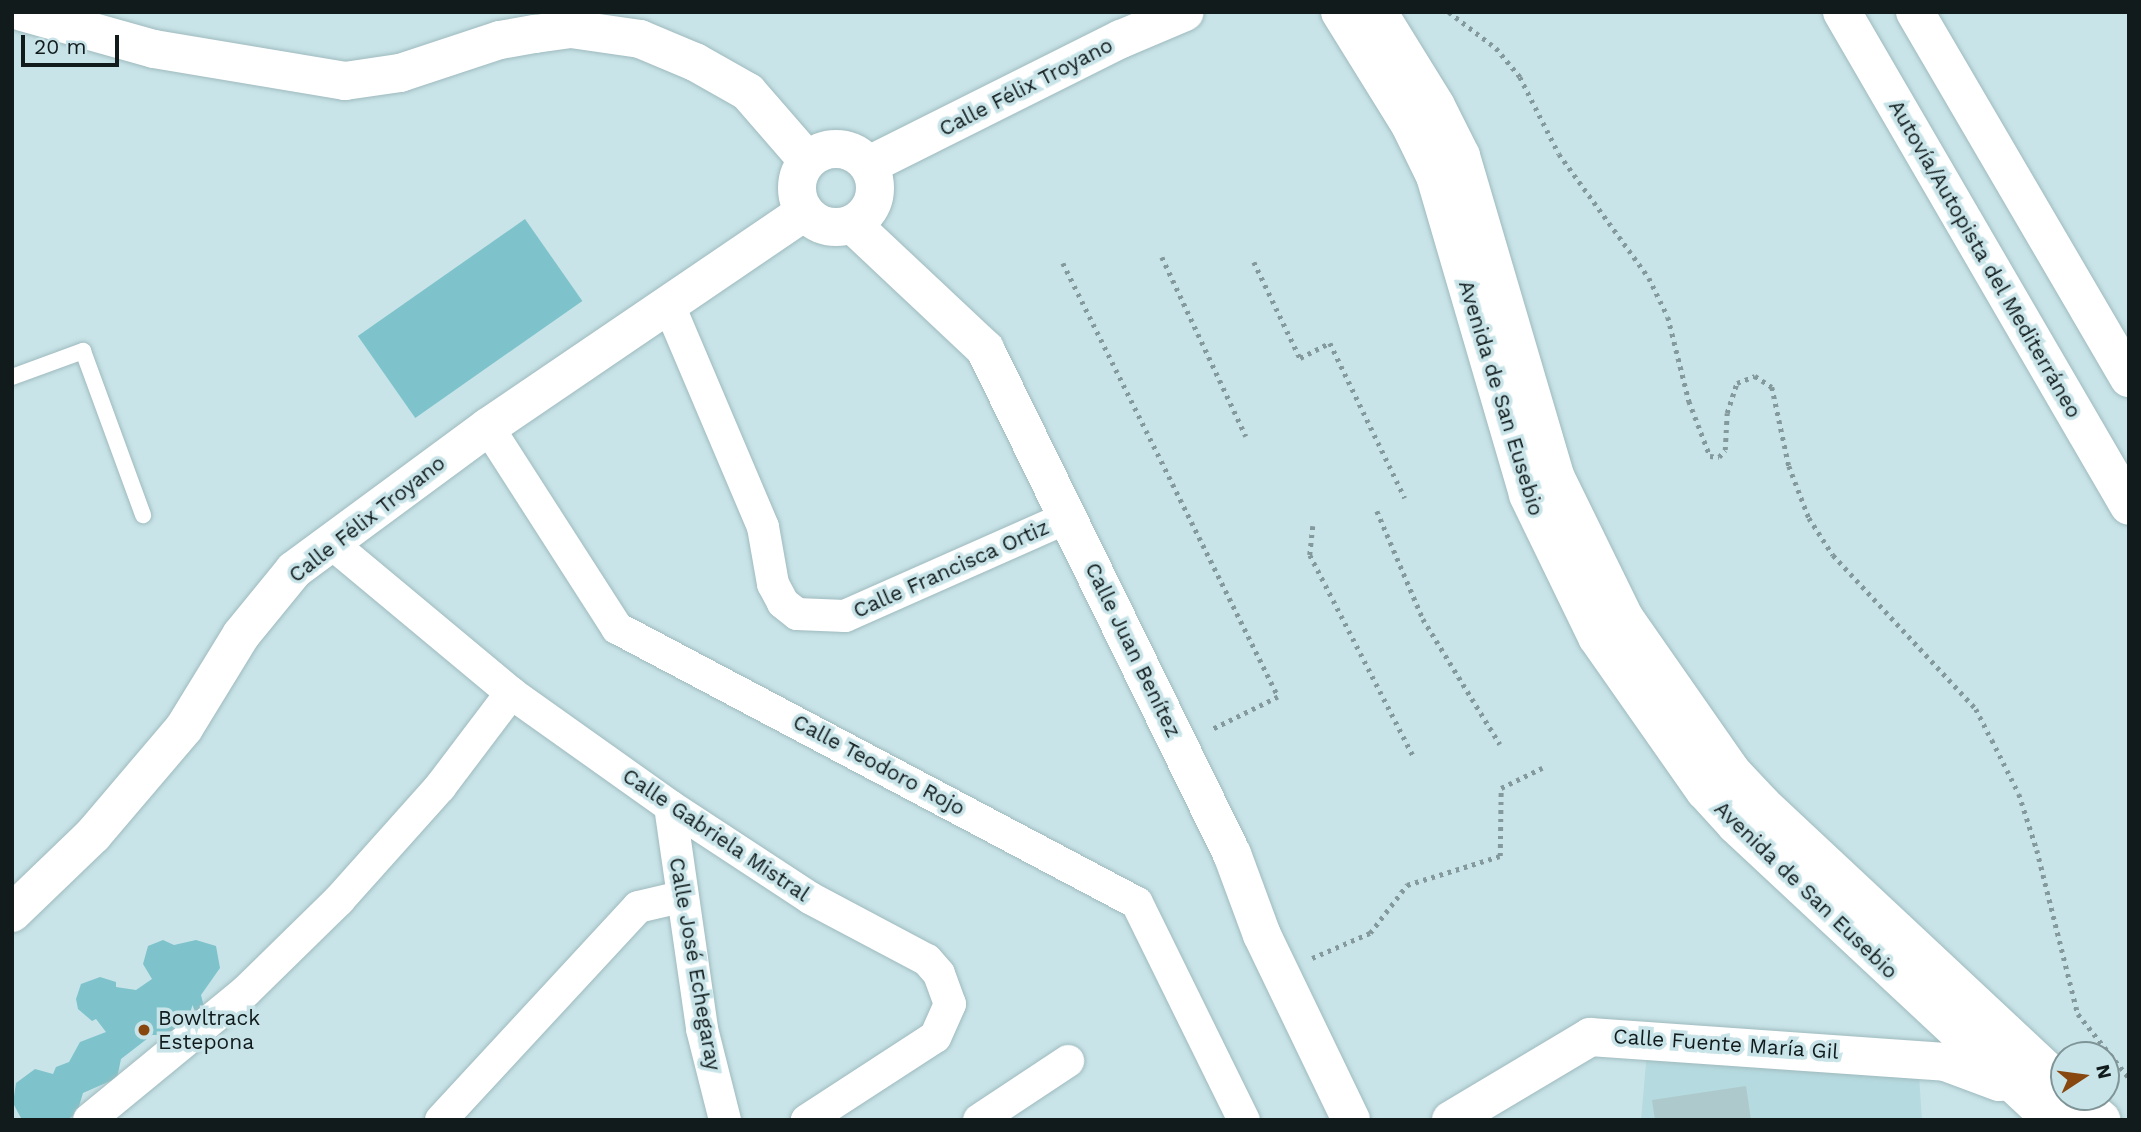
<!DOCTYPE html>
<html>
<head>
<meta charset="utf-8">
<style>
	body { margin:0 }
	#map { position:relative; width:2141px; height:1132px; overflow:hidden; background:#c8e4e8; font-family:"Work Sans",sans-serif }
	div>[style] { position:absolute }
	.built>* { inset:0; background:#b5dadf }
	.green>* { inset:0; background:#7ec3cb; transform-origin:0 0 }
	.building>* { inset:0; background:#adc9cc }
	.path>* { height:4.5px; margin-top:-2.25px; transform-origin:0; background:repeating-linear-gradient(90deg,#84999c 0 3.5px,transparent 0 8.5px) }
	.roads { filter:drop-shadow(0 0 2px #9fbabe) drop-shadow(0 0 2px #9fbabe) }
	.lane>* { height:16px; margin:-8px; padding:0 8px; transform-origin:8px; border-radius:8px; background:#fff }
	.street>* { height:32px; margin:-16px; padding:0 16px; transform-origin:16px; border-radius:16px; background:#fff }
	.secondary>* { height:38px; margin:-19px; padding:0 19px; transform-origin:19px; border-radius:19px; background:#fff }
	.secondary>.ring { margin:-19px; padding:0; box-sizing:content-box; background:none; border:38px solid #fff; border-radius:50% }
	.highway>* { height:38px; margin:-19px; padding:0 19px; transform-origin:19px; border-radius:19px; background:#fff }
	.dots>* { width:19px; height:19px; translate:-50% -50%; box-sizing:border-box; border:4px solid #c8e4e8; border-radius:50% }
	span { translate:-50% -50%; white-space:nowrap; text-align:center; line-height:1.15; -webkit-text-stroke:7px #c8e4e8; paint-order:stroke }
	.street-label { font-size:21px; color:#111b1c }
	.poi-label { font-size:21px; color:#111b1c }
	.left { translate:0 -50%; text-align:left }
	.frame { position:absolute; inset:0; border:14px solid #111b1c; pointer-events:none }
	.north { position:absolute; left:2050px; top:1041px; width:70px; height:70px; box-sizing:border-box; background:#c8e4e8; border:2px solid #7f9496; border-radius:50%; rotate:77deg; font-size:19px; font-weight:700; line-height:28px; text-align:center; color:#111b1c }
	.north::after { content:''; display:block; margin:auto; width:24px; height:32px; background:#87470f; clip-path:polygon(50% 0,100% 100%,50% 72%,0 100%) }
	.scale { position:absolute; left:21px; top:35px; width:98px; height:32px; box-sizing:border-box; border:4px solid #111b1c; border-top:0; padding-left:9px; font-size:21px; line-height:24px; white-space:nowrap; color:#111b1c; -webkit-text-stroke:5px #c8e4e8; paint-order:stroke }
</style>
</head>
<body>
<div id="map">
	<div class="built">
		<i style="clip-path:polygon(1647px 1052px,1919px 1076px,1922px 1120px,1641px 1120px)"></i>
	</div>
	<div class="green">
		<i style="left:525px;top:219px;width:100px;height:204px;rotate:55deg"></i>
		<i style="clip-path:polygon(163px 940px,174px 945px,196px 940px,216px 946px,220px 968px,201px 995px,205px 1011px,176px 1035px,152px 1035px,121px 1059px,117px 1078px,83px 1093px,77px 1113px,67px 1120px,22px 1120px,13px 1103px,16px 1083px,35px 1069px,53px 1074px,56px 1067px,69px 1062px,80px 1042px,106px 1032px,96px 1019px,92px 1021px,78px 1009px,76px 999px,81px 984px,100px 977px,116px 982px,116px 987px,136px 990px,152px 979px,143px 964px,148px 946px)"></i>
	</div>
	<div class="building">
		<i style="clip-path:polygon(1746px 1086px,1751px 1120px,1655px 1120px,1652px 1100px)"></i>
	</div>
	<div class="path">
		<i style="left:1449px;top:12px;width:59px;rotate:37.5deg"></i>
		<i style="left:1496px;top:48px;width:38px;rotate:50deg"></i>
		<i style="left:1520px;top:77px;width:86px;rotate:63.1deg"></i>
		<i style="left:1559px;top:154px;width:153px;rotate:54deg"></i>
		<i style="left:1649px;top:278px;width:43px;rotate:64deg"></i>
		<i style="left:1668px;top:317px;width:87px;rotate:76deg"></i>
		<i style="left:1689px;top:401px;width:59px;rotate:69.1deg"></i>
		<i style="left:1710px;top:456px;width:9px;rotate:6deg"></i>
		<i style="left:1719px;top:457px;width:9px;rotate:-49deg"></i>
		<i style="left:1725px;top:450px;width:37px;rotate:-87deg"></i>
		<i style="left:1727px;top:413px;width:32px;rotate:-72deg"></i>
		<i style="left:1737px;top:383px;width:19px;rotate:-21deg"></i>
		<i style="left:1755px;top:376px;width:20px;rotate:33deg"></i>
		<i style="left:1772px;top:387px;width:81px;rotate:77.9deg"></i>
		<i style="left:1789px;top:466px;width:56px;rotate:69deg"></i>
		<i style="left:1809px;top:518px;width:44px;rotate:57deg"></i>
		<i style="left:1833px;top:555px;width:210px;rotate:47.1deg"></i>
		<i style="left:1976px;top:709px;width:35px;rotate:63deg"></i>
		<i style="left:1992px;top:740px;width:60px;rotate:63.4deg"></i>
		<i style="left:2019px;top:794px;width:59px;rotate:72.2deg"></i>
		<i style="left:2037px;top:850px;width:169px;rotate:76deg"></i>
		<i style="left:2078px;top:1014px;width:82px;rotate:51.4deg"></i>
		<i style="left:1162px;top:257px;width:198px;rotate:64.9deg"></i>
		<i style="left:1254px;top:262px;width:106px;rotate:64.4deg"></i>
		<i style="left:1300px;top:358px;width:34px;rotate:-27deg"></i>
		<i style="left:1330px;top:343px;width:172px;rotate:64.2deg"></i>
		<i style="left:1063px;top:263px;width:484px;rotate:63.6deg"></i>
		<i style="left:1278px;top:697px;width:75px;rotate:153.8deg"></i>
		<i style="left:1377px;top:511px;width:117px;rotate:66.9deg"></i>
		<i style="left:1423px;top:619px;width:147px;rotate:58.4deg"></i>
		<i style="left:1313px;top:526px;width:29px;rotate:96deg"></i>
		<i style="left:1310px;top:555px;width:225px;rotate:62.8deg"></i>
		<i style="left:1312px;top:958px;width:63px;rotate:-23.3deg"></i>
		<i style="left:1370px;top:933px;width:61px;rotate:-52.4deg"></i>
		<i style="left:1407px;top:885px;width:97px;rotate:-17.3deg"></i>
		<i style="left:1500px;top:856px;width:68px;rotate:-89.2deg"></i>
		<i style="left:1501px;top:788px;width:46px;rotate:-26deg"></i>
	</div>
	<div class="roads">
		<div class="lane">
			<i style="left:12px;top:377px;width:76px;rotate:-20.1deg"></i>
			<i style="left:83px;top:351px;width:175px;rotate:69.9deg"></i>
		</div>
		<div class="street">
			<i style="left:668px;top:303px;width:243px;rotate:67deg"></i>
			<i style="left:763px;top:527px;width:58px;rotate:80deg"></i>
			<i style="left:773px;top:584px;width:21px;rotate:62deg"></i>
			<i style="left:783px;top:603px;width:18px;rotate:38deg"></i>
			<i style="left:797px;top:614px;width:48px;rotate:2.4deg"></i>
			<i style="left:845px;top:616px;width:244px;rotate:-23.9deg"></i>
			<i style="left:488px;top:427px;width:239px;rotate:57.3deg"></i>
			<i style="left:617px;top:628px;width:588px;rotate:27.87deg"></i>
			<i style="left:1137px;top:903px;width:242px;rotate:63.8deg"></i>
			<i style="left:330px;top:542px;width:236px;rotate:39.8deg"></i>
			<i style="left:511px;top:693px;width:195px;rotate:35.4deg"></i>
			<i style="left:670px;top:806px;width:168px;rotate:33.3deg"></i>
			<i style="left:810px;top:898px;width:132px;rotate:27.9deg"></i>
			<i style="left:927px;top:960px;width:18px;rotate:49deg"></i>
			<i style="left:939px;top:974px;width:32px;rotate:70deg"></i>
			<i style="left:950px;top:1004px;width:36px;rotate:114deg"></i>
			<i style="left:935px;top:1037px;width:153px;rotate:147deg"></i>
			<i style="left:670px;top:806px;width:225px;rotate:81.8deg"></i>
			<i style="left:702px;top:1029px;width:94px;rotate:75.8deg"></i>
			<i style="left:89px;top:1120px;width:202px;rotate:-39.4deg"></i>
			<i style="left:245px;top:992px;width:132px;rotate:-44.4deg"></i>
			<i style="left:339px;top:900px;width:152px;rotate:-48.2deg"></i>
			<i style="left:440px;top:787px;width:118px;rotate:-52.9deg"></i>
			<i style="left:441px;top:1120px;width:290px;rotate:-47.2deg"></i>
			<i style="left:638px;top:907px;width:44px;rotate:-13.1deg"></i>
			<i style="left:979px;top:1120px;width:107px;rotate:-33.5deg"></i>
		</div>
		<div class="secondary">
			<i style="left:22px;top:12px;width:137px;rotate:15.7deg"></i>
			<i style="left:154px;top:49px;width:194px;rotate:9.5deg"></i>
			<i style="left:345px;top:81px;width:56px;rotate:-8.3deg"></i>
			<i style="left:400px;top:73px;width:105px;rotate:-18.3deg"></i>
			<i style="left:500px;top:40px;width:36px;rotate:-10deg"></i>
			<i style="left:535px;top:34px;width:36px;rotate:-8deg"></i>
			<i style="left:571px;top:29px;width:70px;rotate:8.2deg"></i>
			<i style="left:640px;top:39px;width:60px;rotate:22.7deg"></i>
			<i style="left:695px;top:62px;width:61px;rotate:29.5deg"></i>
			<i style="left:748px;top:92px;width:91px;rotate:49deg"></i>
			<i style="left:1340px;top:12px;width:133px;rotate:58.2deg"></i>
			<i style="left:1410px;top:125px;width:57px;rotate:63.9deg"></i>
			<i style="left:1435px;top:176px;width:332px;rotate:73.7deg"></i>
			<i style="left:1528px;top:495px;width:158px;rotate:64.1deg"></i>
			<i style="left:1597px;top:637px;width:188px;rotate:55deg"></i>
			<i style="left:1705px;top:791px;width:46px;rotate:47.6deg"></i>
			<i style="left:1736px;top:825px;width:432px;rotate:43deg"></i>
			<i style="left:1378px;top:12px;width:110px;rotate:58.3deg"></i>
			<i style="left:1436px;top:106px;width:56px;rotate:63.4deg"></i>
			<i style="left:1461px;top:156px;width:334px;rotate:73.6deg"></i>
			<i style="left:1555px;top:476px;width:157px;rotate:63.9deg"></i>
			<i style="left:1624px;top:617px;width:189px;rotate:55.1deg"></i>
			<i style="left:1732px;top:772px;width:45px;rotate:46.8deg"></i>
			<i style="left:1763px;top:805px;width:412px;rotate:43.1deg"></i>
			<i class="ring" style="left:797px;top:149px;width:40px;height:40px"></i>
			<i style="left:869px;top:165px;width:282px;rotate:-26.6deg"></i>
			<i style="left:1121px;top:39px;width:69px;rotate:-22.9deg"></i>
			<i style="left:852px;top:224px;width:183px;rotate:43.2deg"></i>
			<i style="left:985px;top:349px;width:562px;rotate:63.94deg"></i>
			<i style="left:1232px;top:854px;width:86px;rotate:69.7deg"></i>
			<i style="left:1262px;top:935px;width:205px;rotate:64.3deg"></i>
			<i style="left:12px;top:913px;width:112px;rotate:-43.9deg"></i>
			<i style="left:93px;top:835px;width:140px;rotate:-49.6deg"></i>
			<i style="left:184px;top:728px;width:109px;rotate:-58.5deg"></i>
			<i style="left:241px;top:635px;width:84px;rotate:-50.8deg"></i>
			<i style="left:294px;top:570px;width:241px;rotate:-36.4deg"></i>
			<i style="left:488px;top:427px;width:382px;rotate:-34.2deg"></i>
			<i style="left:2075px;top:1097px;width:35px;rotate:41deg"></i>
			<i style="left:1451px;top:1120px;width:162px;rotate:-30.8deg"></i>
			<i style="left:1590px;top:1037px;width:356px;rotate:4deg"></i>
			<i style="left:1945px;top:1062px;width:58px;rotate:20.3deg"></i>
		</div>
		<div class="highway">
			<i style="left:1842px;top:12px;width:571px;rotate:59.84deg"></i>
			<i style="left:1915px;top:12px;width:424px;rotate:59.7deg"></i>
		</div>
	</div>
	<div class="dots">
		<i style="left:144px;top:1030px;background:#87470f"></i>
	</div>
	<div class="street-label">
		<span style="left:1026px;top:87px;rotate:-27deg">Calle Félix Troyano</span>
		<span style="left:1985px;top:259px;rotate:60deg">Autovía/Autopista del Mediterráneo</span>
		<span style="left:1501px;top:398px;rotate:73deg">Avenida de San Eusebio</span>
		<span style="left:367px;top:519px;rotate:-38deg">Calle Félix Troyano</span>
		<span style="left:951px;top:569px;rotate:-24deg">Calle Francisca Ortiz</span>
		<span style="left:1133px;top:650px;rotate:64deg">Calle Juan Benítez</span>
		<span style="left:879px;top:765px;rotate:28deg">Calle Teodoro Rojo</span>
		<span style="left:716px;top:835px;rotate:34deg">Calle Gabriela Mistral</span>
		<span style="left:1806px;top:890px;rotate:44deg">Avenida de San Eusebio</span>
		<span style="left:695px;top:964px;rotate:80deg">Calle José Echegaray</span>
		<span style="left:1726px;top:1044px;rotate:4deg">Calle Fuente María Gil</span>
	</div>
	<div class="poi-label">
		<span class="left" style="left:158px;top:1030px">Bowltrack<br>Estepona</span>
	</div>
	<div class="frame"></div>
	<div class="north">N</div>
	<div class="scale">20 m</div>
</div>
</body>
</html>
